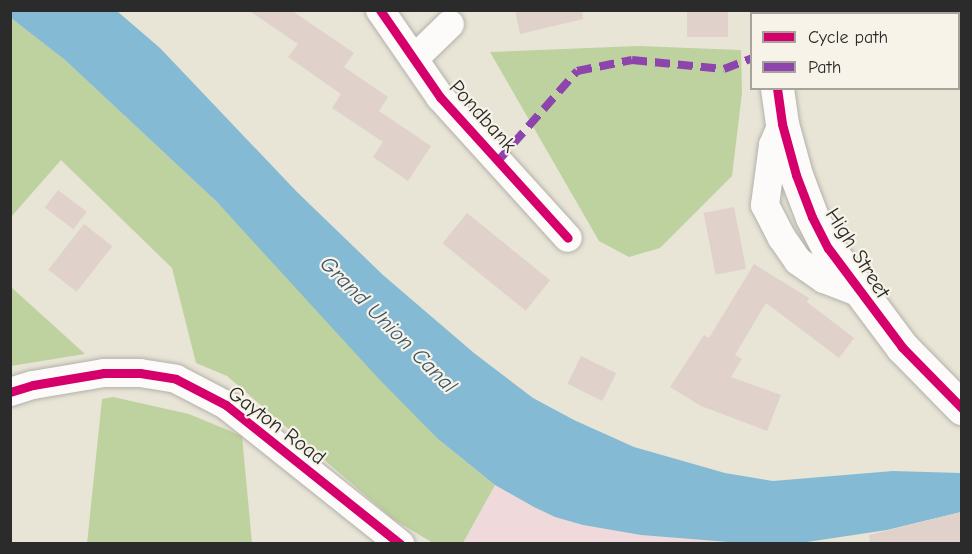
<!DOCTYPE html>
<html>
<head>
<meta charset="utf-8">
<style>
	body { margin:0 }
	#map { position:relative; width:972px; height:554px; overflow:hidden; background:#e8e5d7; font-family:"Comic Neue",sans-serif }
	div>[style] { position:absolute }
	.built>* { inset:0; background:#efd9da }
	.green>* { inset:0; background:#bdd29e }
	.water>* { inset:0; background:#85bad4 }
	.building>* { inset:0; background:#e0d1cb; transform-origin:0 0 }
	.roads { filter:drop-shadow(0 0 2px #b3b1a9) drop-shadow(0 0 2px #b3b1a9) }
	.street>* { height:28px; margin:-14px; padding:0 14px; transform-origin:14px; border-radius:14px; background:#fcfbf9 }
	.secondary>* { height:33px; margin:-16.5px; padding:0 16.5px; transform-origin:16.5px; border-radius:16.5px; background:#fcfbf9 }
	.quiet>* { height:8px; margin-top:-4px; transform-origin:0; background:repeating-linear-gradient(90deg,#8e44ad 0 15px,transparent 0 23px) }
	.cycleway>* { height:9px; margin:-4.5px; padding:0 4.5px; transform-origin:4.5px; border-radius:4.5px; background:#d6006c }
	span { translate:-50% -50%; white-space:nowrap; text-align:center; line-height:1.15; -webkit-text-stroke:4.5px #f7f3e8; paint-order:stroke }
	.street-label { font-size:21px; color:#2b2b2b }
	.water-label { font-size:22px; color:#3b5666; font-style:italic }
	.frame { position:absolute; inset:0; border:12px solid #2b2b2b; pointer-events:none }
	.legend { position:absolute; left:750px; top:12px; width:210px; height:78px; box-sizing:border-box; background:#f7f3e8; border:2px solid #a5a39c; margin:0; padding:8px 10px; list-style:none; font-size:18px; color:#2b2b2b }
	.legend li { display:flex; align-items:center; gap:12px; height:30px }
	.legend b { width:30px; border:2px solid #a5a39c }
</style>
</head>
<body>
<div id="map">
	<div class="built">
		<i style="clip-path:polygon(495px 485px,555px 517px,583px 525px,641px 535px,741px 543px,463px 544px)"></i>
	</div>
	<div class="green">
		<i style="clip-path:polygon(803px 11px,961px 11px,961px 29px,959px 29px,958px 14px,806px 14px)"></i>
		<i style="clip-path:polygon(11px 18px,65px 60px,217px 202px,438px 439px,495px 485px,463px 543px,433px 543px,393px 519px,227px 376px,196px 363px,172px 268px,61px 160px,11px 217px)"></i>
		<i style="clip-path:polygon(638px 46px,741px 50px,742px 93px,732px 176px,660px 248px,629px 257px,599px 241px,490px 52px)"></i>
		<i style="clip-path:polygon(11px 287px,85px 354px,11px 366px)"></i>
		<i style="clip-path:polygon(113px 397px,189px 414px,242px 436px,252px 543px,87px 544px,102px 399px)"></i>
	</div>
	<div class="water">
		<i style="clip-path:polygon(10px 11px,117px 11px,160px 48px,297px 192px,383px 275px,474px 353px,533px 398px,574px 420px,634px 447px,725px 473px,773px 481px,893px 471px,961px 473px,961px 512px,887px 530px,807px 542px,741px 543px,641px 535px,583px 525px,555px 517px,534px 507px,495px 485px,438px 439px,378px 378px,217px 202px,65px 60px,11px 18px)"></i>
	</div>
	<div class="building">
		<i style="clip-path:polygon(248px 10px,291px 10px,354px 53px,344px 67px,388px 97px,379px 111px,431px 146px,408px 181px,373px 157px,383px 142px,332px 108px,341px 94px,288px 57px,298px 44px)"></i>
		<i style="clip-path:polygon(515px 10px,582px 10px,583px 19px,520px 34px)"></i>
		<i style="left:687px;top:10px;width:41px;height:27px"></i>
		<i style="left:58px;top:190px;width:36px;height:22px;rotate:37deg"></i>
		<i style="left:734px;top:207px;width:63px;height:31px;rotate:79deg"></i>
		<i style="left:467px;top:213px;width:107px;height:39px;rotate:39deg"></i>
		<i style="left:84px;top:224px;width:36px;height:58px;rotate:38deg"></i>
		<i style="clip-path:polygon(754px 264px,809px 298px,807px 302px,854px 338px,839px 358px,766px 303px,735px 355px,742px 359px,731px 377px,781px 395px,767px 431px,701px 406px,670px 387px,704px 335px,709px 338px)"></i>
		<i style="left:581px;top:356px;width:39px;height:31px;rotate:26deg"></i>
		<i style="clip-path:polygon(962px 512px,962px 543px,870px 543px,869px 535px)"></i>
	</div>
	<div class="roads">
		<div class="street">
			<i style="left:380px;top:10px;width:106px;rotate:55.4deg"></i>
			<i style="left:440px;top:97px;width:190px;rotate:47.8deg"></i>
			<i style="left:414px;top:59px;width:50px;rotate:-44.2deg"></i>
			<i style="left:782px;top:124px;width:23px;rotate:113deg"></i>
			<i style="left:773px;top:145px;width:61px;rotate:97.6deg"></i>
			<i style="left:765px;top:205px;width:37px;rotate:63deg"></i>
			<i style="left:782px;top:238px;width:28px;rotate:55deg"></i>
			<i style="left:798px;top:261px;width:32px;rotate:35deg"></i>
			<i style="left:824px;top:279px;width:36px;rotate:21deg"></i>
			<i style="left:10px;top:392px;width:24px;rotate:-17deg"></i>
			<i style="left:33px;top:385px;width:72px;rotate:-9.6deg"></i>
			<i style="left:104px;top:373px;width:36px"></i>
			<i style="left:140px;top:373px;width:36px;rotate:9deg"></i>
			<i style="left:176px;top:379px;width:56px;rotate:27.5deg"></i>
			<i style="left:226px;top:405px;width:223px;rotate:38.6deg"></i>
		</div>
		<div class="secondary">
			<i style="left:771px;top:10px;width:4px;rotate:76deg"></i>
			<i style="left:777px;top:88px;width:36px;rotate:82deg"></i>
			<i style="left:782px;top:124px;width:53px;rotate:74.6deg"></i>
			<i style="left:796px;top:175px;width:45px;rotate:69.1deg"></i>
			<i style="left:812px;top:217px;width:35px;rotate:63deg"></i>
			<i style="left:828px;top:248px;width:124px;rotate:53.2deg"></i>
			<i style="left:902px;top:347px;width:86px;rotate:45.5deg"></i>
		</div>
	</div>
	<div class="quiet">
		<i style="left:498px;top:161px;width:120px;rotate:-48.7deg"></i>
		<i style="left:577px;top:71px;width:56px;rotate:-11.3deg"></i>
		<i style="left:632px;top:60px;width:92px;rotate:5.6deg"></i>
		<i style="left:724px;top:69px;width:30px;rotate:-21deg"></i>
	</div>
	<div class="cycleway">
		<i style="left:380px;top:10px;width:106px;rotate:55.4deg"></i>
		<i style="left:440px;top:97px;width:190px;rotate:47.8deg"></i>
		<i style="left:777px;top:88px;width:36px;rotate:82deg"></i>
		<i style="left:782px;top:124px;width:53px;rotate:74.6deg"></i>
		<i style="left:796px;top:175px;width:45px;rotate:69.1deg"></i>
		<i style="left:812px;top:217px;width:35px;rotate:63deg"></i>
		<i style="left:828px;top:248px;width:124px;rotate:53.2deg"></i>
		<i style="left:902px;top:347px;width:86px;rotate:45.5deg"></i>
		<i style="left:10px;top:392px;width:24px;rotate:-17deg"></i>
		<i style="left:33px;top:385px;width:72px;rotate:-9.6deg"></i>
		<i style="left:104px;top:373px;width:36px"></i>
		<i style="left:140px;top:373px;width:36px;rotate:9deg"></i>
		<i style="left:176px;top:379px;width:56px;rotate:27.5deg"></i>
		<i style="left:226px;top:405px;width:223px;rotate:38.6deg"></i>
	</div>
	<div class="street-label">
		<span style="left:483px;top:116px;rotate:48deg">Pondbank</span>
		<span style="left:858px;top:253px;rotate:58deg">High Street</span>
		<span style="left:277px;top:425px;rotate:37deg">Gayton Road</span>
	</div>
	<div class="water-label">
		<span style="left:388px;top:325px;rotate:45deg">Grand Union Canal</span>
	</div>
	<div class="frame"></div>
	<ul class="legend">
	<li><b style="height:8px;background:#d6006c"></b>Cycle path</li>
	<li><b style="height:8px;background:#8e44ad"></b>Path</li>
	</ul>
</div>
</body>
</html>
